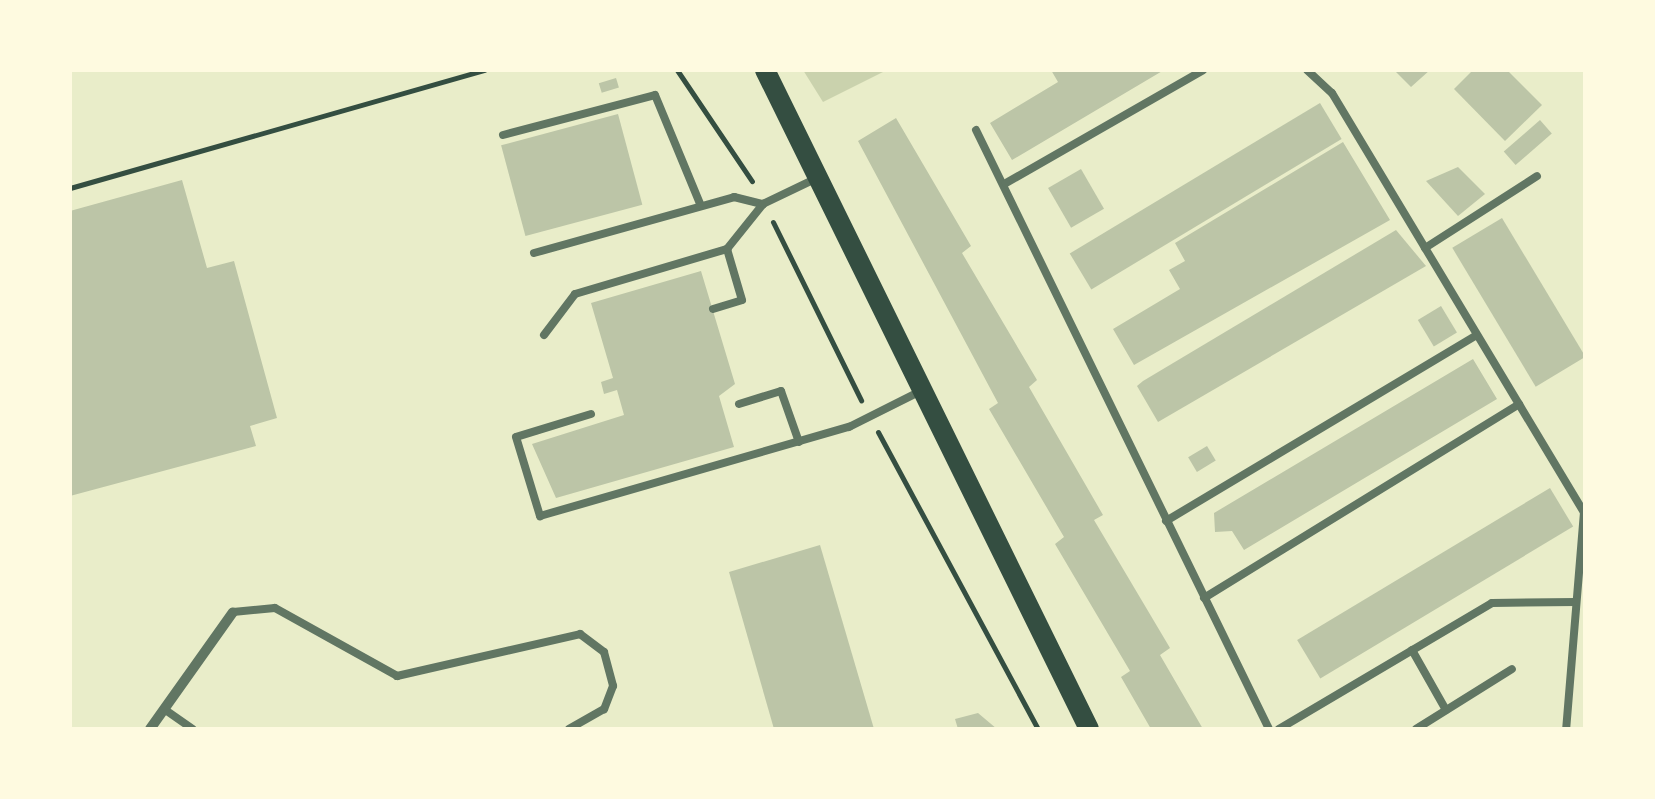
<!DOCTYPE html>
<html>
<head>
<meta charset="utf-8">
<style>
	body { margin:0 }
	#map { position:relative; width:1655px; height:799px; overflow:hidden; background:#e9edc9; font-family:"Noto Sans",sans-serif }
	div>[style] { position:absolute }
	.green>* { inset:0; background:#cad2ad }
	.building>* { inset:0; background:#bcc5a7; transform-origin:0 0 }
	.path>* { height:5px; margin:-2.5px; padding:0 2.5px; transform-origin:2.5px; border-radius:2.5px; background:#344e41 }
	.service>* { height:8px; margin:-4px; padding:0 4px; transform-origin:4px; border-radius:4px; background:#617663 }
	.minor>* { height:10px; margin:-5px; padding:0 5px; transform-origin:5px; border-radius:5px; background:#617663 }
	.secondary>* { height:20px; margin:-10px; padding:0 10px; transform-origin:10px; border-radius:10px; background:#344e41 }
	span { translate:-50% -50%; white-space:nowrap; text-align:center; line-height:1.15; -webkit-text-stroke:8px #fefae0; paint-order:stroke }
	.frame { position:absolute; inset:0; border:72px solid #fefae0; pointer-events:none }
</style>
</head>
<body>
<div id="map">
	<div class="green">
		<i style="clip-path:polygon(803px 70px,887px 70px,823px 102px)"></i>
	</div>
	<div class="building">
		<i style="clip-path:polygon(1051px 70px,1164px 70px,1012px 160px,990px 123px,1058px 82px)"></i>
		<i style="clip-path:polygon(1394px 70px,1430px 70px,1411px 87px)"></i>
		<i style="clip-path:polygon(1473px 70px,1509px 72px,1542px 105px,1505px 141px,1454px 89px)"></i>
		<i style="left:616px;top:78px;width:10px;height:18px;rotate:73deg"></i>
		<i style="left:1320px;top:103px;width:42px;height:292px;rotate:59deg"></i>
		<i style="left:618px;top:114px;width:94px;height:121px;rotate:75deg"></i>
		<i style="clip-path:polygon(896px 118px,971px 246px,962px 253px,1037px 380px,1029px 387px,1103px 515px,1094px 520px,1170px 648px,1160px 655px,1203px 729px,1151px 729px,1121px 677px,1130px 671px,1055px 544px,1064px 537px,989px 409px,998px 403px,858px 141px)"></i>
		<i style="left:1540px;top:120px;width:18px;height:48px;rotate:49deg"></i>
		<i style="clip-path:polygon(1343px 142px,1390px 220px,1134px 365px,1113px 329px,1180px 289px,1169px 270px,1185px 261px,1175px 243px)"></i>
		<i style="clip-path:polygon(1458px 167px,1485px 194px,1458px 216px,1426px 181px)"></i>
		<i style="left:1081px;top:169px;width:46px;height:38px;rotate:60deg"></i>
		<i style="clip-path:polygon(182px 180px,207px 268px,234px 261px,277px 418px,250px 426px,256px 446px,70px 496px,70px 211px)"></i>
		<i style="left:1502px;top:218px;width:162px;height:58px;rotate:59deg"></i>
		<i style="clip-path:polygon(1396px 230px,1426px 266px,1158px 422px,1137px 386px,1143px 381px)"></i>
		<i style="clip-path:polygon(701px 271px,735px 384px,719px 396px,734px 447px,556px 498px,532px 444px,624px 415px,617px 390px,604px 394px,601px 382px,613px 378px,591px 303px)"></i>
		<i style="left:1441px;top:306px;width:31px;height:27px;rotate:59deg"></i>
		<i style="clip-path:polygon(1473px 359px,1497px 399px,1244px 550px,1232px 531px,1215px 532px,1214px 513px)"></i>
		<i style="left:1207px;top:446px;width:17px;height:22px;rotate:59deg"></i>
		<i style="left:1550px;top:488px;width:45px;height:295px;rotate:59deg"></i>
		<i style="clip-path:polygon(820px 545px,874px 729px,774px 729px,729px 572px)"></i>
		<i style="clip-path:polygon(978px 713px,997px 729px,958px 729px,955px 719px)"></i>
	</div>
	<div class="path">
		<i style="left:677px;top:70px;width:134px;rotate:56deg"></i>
		<i style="left:70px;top:188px;width:431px;rotate:-15.9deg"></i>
		<i style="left:773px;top:222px;width:199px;rotate:63.7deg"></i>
		<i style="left:878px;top:432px;width:337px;rotate:61.7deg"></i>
	</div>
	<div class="service">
		<i style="left:1307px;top:70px;width:34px;rotate:43deg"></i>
		<i style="left:1332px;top:93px;width:489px;rotate:59deg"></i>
		<i style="left:1584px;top:512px;width:218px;rotate:94.7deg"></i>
		<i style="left:976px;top:130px;width:667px;rotate:63.93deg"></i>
		<i style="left:503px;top:135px;width:157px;rotate:-14.7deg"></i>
		<i style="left:655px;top:95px;width:120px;rotate:67.5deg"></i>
		<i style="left:1006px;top:183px;width:227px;rotate:-29.8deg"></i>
		<i style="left:1425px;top:248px;width:133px;rotate:-32.7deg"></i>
		<i style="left:534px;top:253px;width:208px;rotate:-15.6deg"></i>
		<i style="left:734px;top:197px;width:30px;rotate:14deg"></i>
		<i style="left:713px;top:309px;width:30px;rotate:-17deg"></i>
		<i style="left:742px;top:300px;width:53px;rotate:-106.4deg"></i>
		<i style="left:544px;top:335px;width:51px;rotate:-52.9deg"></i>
		<i style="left:575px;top:294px;width:159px;rotate:-16.5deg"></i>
		<i style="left:727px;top:249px;width:58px;rotate:-51.3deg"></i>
		<i style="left:763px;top:204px;width:58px;rotate:-25.7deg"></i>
		<i style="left:739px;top:404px;width:44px;rotate:-17.2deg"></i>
		<i style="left:781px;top:391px;width:54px;rotate:70.6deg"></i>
		<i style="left:591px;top:414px;width:78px;rotate:163deg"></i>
		<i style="left:516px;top:437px;width:83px;rotate:73.1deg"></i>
		<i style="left:540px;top:516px;width:322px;rotate:-16.1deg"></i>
		<i style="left:849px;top:427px;width:80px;rotate:-26.6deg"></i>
		<i style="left:1166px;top:521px;width:362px;rotate:-30.9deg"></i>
		<i style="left:1204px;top:598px;width:370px;rotate:-31.6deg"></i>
		<i style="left:233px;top:612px;width:42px;rotate:-5.4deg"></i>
		<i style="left:275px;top:608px;width:140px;rotate:29.1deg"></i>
		<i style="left:397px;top:676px;width:188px;rotate:-12.9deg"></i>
		<i style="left:580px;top:634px;width:30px;rotate:37deg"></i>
		<i style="left:604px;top:652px;width:35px;rotate:75deg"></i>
		<i style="left:613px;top:686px;width:25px;rotate:111deg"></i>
		<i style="left:604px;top:709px;width:40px;rotate:150.3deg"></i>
		<i style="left:1412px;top:650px;width:69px;rotate:60.5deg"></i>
		<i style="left:164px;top:709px;width:35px;rotate:35deg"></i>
		<i style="left:1279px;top:729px;width:247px;rotate:-30.6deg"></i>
		<i style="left:1492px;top:603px;width:84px;rotate:-0.7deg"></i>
		<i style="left:1416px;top:729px;width:113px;rotate:-32deg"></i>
	</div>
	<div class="minor">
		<i style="left:150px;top:729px;width:143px;rotate:-54.6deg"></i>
	</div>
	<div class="secondary">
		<i style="left:765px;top:70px;width:734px;rotate:63.82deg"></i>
	</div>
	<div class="frame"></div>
</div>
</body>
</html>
